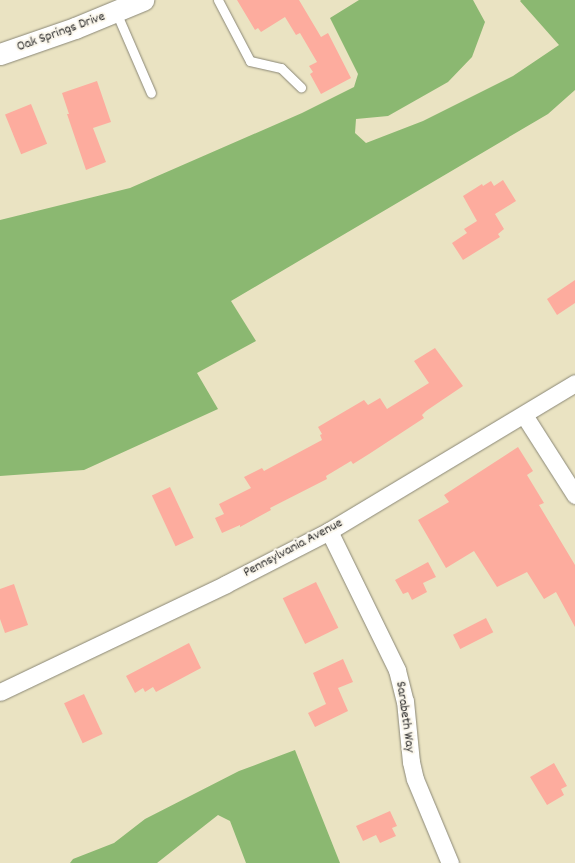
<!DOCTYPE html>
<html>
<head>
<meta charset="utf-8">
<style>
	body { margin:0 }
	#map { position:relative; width:575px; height:863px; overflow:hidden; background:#eae3c2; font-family:Dekko,sans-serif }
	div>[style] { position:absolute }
	.forest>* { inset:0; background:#8bb871 }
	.building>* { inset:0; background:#fdac9e; transform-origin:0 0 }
	.roads { filter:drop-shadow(0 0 1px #8a8776) drop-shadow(0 0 1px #8a8776) }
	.service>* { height:9px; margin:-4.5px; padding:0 4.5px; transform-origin:4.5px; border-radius:4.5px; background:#fff }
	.minor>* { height:17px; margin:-8.5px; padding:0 8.5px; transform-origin:8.5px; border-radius:8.5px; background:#fff }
	.tertiary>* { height:21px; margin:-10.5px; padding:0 10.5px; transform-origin:10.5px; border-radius:10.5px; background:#fff }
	span { translate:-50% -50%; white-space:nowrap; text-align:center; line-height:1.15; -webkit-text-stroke:4px #fbf7ec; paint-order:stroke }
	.street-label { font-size:14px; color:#2b2b2b }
</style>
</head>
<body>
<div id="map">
	<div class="forest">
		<i style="clip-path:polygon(359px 0,473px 0,485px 22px,472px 57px,448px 82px,388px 116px,356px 119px,355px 133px,366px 143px,423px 121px,513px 76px,559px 45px,520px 1px,521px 0,575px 0,575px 90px,548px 114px,231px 301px,256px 341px,197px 373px,218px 409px,84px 470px,0 476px,0 220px,130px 188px,302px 113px,354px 87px,358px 74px,330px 18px)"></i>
		<i style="clip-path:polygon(295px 750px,340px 863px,246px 863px,230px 821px,218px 815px,157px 863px,70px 863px,73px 859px,114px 843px,145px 819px,239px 771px)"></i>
	</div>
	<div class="building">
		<i style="clip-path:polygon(237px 0,299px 0,321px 37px,328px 33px,351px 78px,321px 94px,310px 74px,313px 72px,309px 66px,317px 62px,300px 33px,296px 35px,285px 17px,261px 32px,258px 28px,255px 30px)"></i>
		<i style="clip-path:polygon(97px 81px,111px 122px,93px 128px,106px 162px,86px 170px,67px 114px,69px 114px,62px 93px)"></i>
		<i style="left:31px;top:104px;width:43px;height:28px;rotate:68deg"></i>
		<i style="clip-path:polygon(503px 180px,516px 201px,495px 214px,504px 229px,498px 234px,500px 237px,463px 260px,452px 243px,467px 233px,464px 229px,477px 221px,463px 196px,482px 184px,483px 186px,491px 181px,494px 186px)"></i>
		<i style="clip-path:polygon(575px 280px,575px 303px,557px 315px,547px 299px)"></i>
		<i style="clip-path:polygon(435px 348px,463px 386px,426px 411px,422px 415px,424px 418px,369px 454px,353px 464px,351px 461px,326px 476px,327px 479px,270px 508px,271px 510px,240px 527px,240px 525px,222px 533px,215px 518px,224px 514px,219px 504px,251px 488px,244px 477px,262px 468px,264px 471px,322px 440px,320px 435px,322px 434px,318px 427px,364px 400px,368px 405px,380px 398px,387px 409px,429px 383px,414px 361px)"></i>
		<i style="clip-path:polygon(518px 447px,533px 471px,527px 475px,544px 503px,539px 505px,575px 565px,575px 627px,556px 592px,544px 599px,527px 572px,497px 587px,474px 551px,446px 568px,418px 520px,449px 502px,444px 495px)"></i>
		<i style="left:170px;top:487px;width:56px;height:20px;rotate:65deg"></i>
		<i style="clip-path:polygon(428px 562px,436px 577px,423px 583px,427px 592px,412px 600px,408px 592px,403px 594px,395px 580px)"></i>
		<i style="left:316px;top:582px;width:51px;height:37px;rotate:64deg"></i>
		<i style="clip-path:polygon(14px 584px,28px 625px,5px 633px,0 619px,0 589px)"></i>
		<i style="left:486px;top:618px;width:16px;height:37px;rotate:63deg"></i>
		<i style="clip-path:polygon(189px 643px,201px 668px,156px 692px,153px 687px,145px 692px,143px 688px,135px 693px,126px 676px)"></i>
		<i style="clip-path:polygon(343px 659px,353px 682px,338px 688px,348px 711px,315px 727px,308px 713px,326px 704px,313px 673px)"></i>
		<i style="left:84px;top:694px;width:44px;height:22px;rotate:65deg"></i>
		<i style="clip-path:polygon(554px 763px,567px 786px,561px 789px,564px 795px,547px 805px,530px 777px)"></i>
		<i style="clip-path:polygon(390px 811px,397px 826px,392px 828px,396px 836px,380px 843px,376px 835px,363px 841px,356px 826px)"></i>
	</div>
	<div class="roads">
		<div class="service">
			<i style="left:218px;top:0;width:69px;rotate:62.3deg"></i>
			<i style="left:250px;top:61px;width:32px;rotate:13deg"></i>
			<i style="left:281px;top:68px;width:28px;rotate:44deg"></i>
			<i style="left:116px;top:12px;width:88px;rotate:66.6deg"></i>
		</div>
		<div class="minor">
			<i style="left:524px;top:415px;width:95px;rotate:57.5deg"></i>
			<i style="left:329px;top:531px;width:155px;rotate:63.9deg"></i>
			<i style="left:397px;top:670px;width:32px;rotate:76deg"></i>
			<i style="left:405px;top:701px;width:61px;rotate:84.4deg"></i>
			<i style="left:411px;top:762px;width:17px;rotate:77deg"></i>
			<i style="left:415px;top:779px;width:91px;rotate:67.4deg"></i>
			<i style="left:0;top:692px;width:250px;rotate:-25.5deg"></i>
			<i style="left:226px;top:584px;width:116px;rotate:-27.2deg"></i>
			<i style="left:329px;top:531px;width:287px;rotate:-31deg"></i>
		</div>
		<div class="tertiary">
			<i style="left:0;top:54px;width:79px;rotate:-19.1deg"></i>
			<i style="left:75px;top:28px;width:74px;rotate:-22.4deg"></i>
		</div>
	</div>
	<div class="street-label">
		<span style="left:61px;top:32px;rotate:-20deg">Oak Springs Drive</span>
		<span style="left:293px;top:548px;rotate:-28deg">Pennsylvania Avenue</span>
		<span style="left:405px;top:717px;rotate:82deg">Sarabeth Way</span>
	</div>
</div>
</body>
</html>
